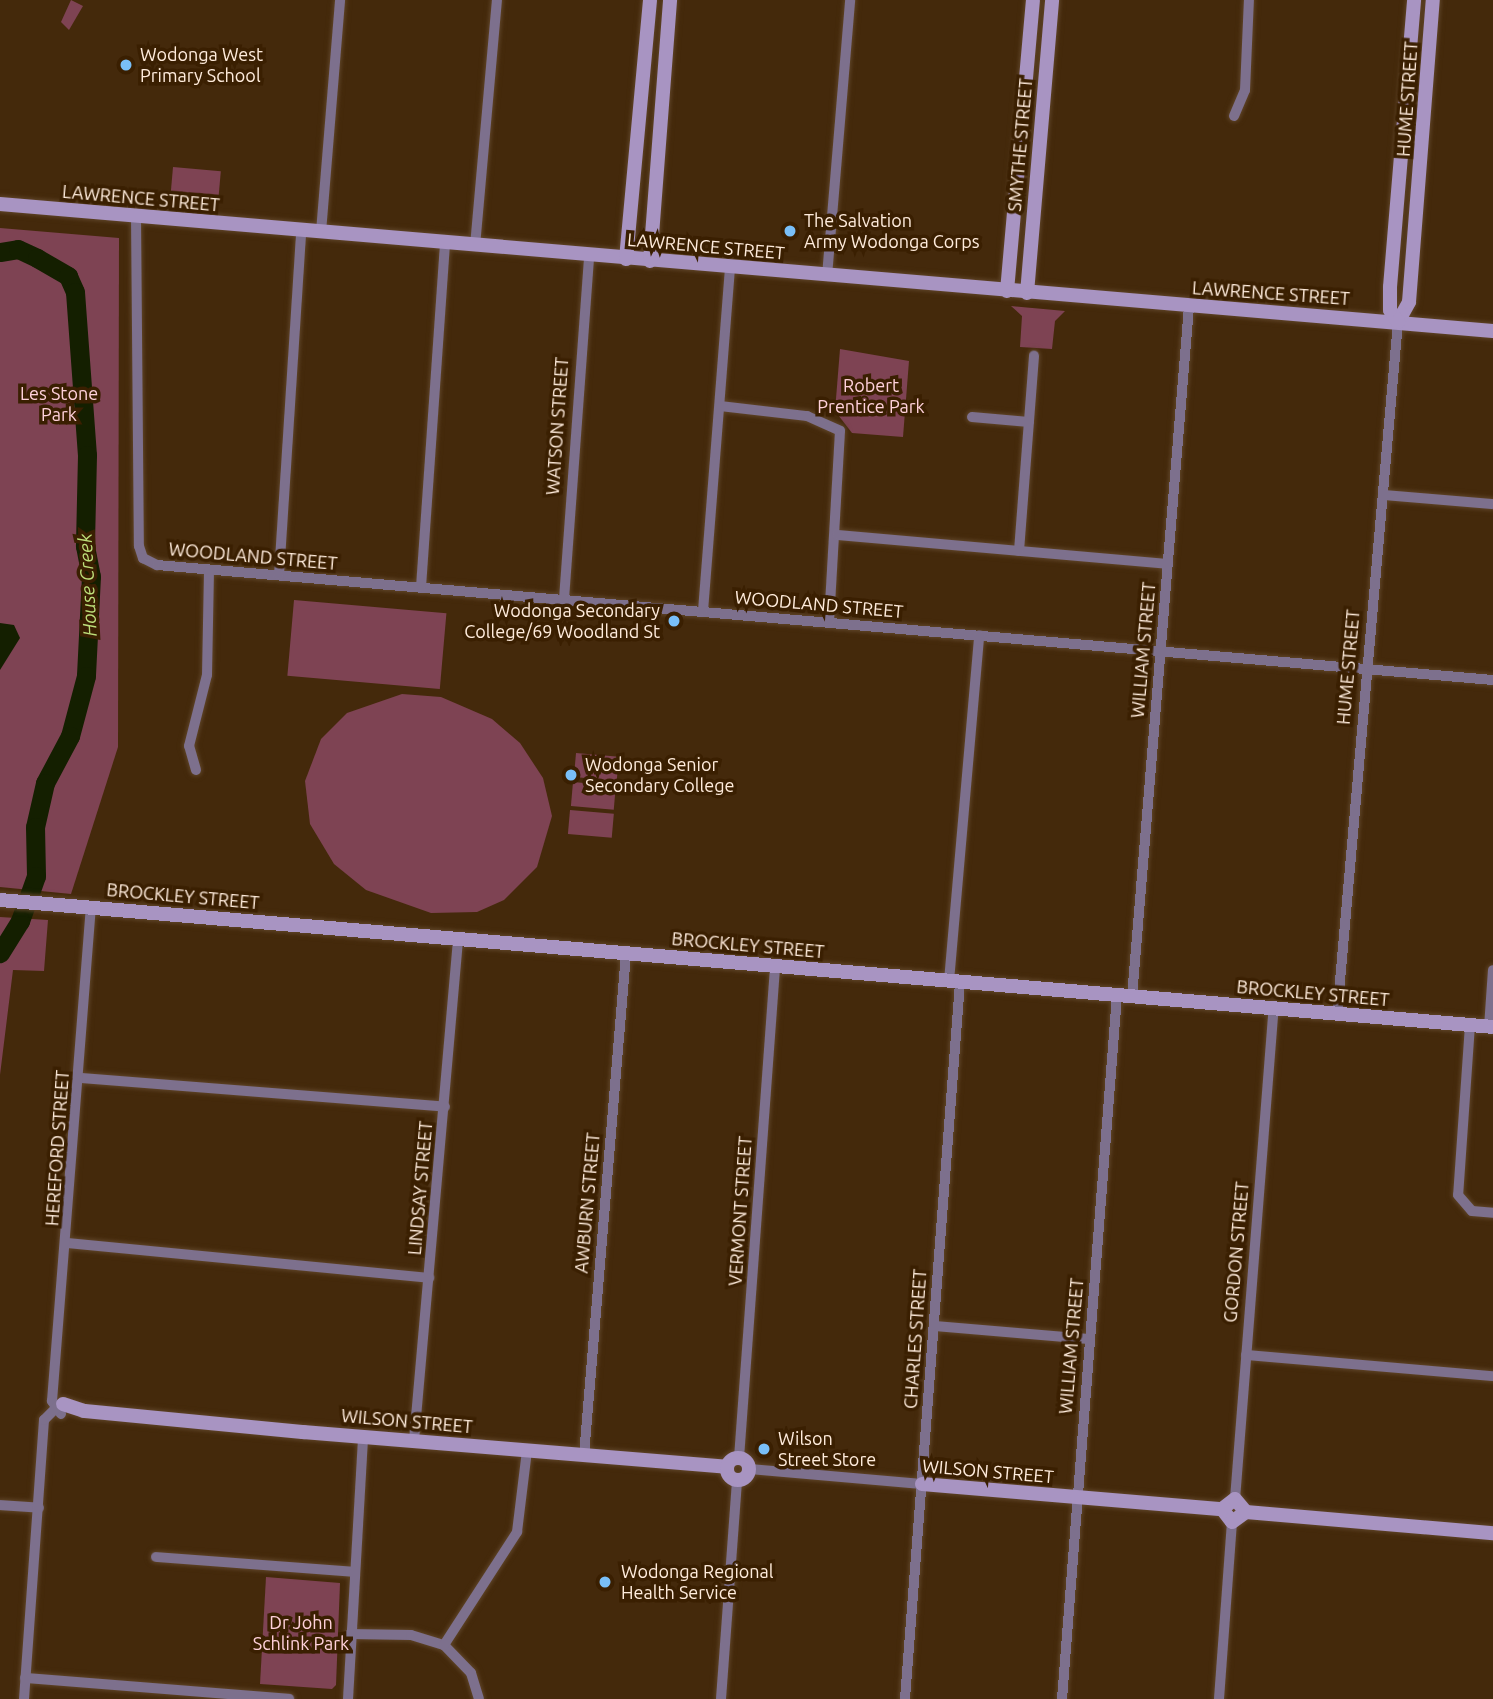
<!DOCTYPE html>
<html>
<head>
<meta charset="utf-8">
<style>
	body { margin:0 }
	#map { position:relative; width:1493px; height:1699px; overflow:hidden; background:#44290b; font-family:Ubuntu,sans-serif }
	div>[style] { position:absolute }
	.green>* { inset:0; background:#7e4353; transform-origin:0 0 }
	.water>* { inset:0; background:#141f00 }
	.river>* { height:19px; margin:-9.5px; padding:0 9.5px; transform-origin:9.5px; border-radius:9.5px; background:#141f00 }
	.roads { filter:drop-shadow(0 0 2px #5e4428) drop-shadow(0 0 2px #5e4428) }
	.street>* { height:10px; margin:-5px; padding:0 5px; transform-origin:5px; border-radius:5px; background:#7d708d }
	.secondary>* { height:14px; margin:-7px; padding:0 7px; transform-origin:7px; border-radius:7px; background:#a894c2 }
	.secondary>.ring { margin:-7px; padding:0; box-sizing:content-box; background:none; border:14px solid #a894c2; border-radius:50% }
	.dots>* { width:19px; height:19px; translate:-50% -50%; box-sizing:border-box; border:4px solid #3a1f01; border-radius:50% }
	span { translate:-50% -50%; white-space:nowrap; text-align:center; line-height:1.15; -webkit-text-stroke:7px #3a1f01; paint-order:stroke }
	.poi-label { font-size:18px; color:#ffecdc }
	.left { translate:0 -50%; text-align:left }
	.right { translate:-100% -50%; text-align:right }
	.street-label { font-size:18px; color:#ffecdc }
	.park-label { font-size:18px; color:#ffd1db }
	.water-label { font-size:19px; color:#bddf7a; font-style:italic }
</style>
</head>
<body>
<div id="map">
	<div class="green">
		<i style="clip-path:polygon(71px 0,83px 6px,69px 30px,61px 22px)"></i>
		<i style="left:173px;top:167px;width:48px;height:24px;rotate:5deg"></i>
		<i style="clip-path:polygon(0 228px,119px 238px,118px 747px,71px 894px,0 887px)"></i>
		<i style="clip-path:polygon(1011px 306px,1065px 311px,1055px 321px,1052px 349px,1020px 347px,1022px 316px)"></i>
		<i style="clip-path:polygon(840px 349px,909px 361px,903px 437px,852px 433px,835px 411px)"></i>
		<i style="left:294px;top:600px;width:153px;height:76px;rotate:5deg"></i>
		<i style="clip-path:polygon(402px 694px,441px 697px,492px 719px,520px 743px,543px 778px,552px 816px,537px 867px,504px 900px,477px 912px,431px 913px,366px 890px,334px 864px,310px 824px,305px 781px,321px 739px,347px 713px)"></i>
		<i style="left:576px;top:753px;width:43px;height:24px;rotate:5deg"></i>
		<i style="left:573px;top:782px;width:43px;height:24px;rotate:5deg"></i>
		<i style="left:570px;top:810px;width:44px;height:24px;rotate:5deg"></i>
		<i style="clip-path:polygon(0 917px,48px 920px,44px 971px,13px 970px,0 1075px)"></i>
		<i style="clip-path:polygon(266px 1577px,340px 1583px,336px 1685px,332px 1689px,260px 1684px)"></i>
	</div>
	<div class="water">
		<i style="clip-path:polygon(0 623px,14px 625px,20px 638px,0 670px)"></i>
	</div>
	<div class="river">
		<i style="left:0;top:252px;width:18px;rotate:-9deg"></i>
		<i style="left:18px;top:249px;width:21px;rotate:25deg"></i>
		<i style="left:37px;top:258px;width:36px;rotate:30deg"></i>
		<i style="left:68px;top:276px;width:17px;rotate:66deg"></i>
		<i style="left:75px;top:292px;width:163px;rotate:85.8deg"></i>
		<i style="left:87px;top:455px;width:91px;rotate:91.3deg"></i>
		<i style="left:85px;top:546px;width:31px;rotate:79deg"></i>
		<i style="left:91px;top:576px;width:100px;rotate:92.9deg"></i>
		<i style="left:86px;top:676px;width:62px;rotate:104.9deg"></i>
		<i style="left:70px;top:736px;width:53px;rotate:118deg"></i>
		<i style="left:45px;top:783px;width:45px;rotate:102.8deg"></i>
		<i style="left:35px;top:827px;width:49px;rotate:88.8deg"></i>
		<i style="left:36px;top:876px;width:48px;rotate:109.6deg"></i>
		<i style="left:20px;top:921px;width:38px;rotate:122deg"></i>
	</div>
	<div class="roads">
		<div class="street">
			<i style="left:1234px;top:116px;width:28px;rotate:-67deg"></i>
			<i style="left:1245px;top:90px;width:90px;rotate:-87.5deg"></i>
			<i style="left:136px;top:216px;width:330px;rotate:89.5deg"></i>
			<i style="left:139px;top:546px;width:13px;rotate:72deg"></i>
			<i style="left:143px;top:558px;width:16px;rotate:27deg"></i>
			<i style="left:157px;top:565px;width:1341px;rotate:4.92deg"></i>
			<i style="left:321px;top:232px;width:233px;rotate:-85.3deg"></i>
			<i style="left:475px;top:246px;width:247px;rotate:-84.9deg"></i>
			<i style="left:827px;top:276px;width:277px;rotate:-85.2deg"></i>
			<i style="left:720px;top:406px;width:88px;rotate:6.6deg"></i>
			<i style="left:807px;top:416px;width:36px;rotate:24deg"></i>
			<i style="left:840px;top:431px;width:191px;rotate:93.3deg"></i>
			<i style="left:972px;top:417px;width:57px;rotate:5deg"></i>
			<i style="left:1383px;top:495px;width:110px;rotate:4.7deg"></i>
			<i style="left:837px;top:535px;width:332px;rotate:5deg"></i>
			<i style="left:1019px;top:551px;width:196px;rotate:-85.6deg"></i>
			<i style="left:279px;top:575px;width:345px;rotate:-86.3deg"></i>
			<i style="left:421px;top:587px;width:344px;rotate:-86deg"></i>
			<i style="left:564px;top:599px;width:345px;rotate:-85.8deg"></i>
			<i style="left:703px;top:611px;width:344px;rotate:-85.5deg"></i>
			<i style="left:196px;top:770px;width:25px;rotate:-106deg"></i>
			<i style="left:189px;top:746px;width:73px;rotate:-75.8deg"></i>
			<i style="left:207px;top:675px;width:105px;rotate:-88.9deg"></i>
			<i style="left:949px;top:981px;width:347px;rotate:-85deg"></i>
			<i style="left:1132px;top:997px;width:693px;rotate:-85.28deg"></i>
			<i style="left:1337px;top:1015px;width:696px;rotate:-84.97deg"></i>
			<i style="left:1470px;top:1025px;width:170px;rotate:94deg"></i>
			<i style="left:1458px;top:1195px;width:21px;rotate:49deg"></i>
			<i style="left:1472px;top:1211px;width:21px;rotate:5deg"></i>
			<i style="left:1489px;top:1027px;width:57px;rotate:-86deg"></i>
			<i style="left:80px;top:1078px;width:366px;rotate:4.5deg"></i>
			<i style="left:67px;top:1243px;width:364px;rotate:5.5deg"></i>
			<i style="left:934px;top:1326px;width:156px;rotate:4.8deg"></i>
			<i style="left:1246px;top:1355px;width:248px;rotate:4.9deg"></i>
			<i style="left:61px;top:1414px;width:16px;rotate:-125deg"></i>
			<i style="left:52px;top:1401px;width:495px;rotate:-85.5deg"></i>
			<i style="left:414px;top:1440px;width:502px;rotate:-84.97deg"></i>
			<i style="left:584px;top:1455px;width:503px;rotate:-85.21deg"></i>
			<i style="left:739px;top:1458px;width:493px;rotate:-85.8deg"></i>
			<i style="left:749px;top:1469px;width:174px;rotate:5deg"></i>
			<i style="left:1235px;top:1499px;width:493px;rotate:-85.5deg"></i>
			<i style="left:0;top:1505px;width:39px;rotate:4deg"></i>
			<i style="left:156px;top:1557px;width:199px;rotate:4.3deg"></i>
			<i style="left:350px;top:1634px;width:61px;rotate:0.9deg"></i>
			<i style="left:411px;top:1635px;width:34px;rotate:17deg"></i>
			<i style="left:444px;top:1645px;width:39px;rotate:46deg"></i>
			<i style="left:471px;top:1673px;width:27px;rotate:73deg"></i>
			<i style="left:444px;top:1645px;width:135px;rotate:-57.1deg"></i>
			<i style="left:517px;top:1532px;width:83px;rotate:-83deg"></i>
			<i style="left:25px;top:1678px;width:265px;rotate:4.5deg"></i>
			<i style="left:24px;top:1699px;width:280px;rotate:-85.9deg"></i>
			<i style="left:44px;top:1420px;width:21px;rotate:-45deg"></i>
			<i style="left:348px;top:1699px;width:262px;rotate:-86.7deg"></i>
			<i style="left:721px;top:1699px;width:220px;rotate:-85.8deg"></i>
			<i style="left:905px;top:1699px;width:719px;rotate:-85.61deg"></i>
			<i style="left:1062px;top:1699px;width:705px;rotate:-85.53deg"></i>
			<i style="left:1219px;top:1699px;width:177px;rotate:-85.8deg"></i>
		</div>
		<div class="secondary">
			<i style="left:0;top:204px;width:1498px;rotate:4.86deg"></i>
			<i style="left:626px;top:259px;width:260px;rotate:-84.7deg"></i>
			<i style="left:650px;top:261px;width:262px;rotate:-85.6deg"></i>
			<i style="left:1007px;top:291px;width:292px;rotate:-84.9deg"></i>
			<i style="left:1027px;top:293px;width:294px;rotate:-85.1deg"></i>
			<i style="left:1398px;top:322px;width:23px;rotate:-61deg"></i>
			<i style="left:1409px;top:302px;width:303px;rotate:-85.5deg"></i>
			<i style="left:1398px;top:322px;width:14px;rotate:-124deg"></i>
			<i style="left:1390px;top:310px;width:23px;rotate:-90deg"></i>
			<i style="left:1390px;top:287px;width:288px;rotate:-85.2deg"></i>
			<i style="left:0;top:900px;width:1498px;rotate:4.86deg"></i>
			<i style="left:63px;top:1404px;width:22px;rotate:18deg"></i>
			<i style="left:84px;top:1411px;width:220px;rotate:5.5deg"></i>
			<i style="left:303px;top:1432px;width:425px;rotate:4.7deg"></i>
			<i class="ring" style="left:727px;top:1458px;width:8px;height:8px"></i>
			<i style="left:922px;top:1484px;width:301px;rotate:4.8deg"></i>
			<i style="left:1222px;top:1509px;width:16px;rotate:52deg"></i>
			<i style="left:1232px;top:1522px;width:17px;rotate:-36deg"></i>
			<i style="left:1222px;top:1509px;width:16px;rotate:-38deg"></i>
			<i style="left:1235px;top:1499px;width:17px;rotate:50deg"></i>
			<i style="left:1246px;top:1512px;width:248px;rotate:4.9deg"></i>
		</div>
	</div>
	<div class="dots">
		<i style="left:126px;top:65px;background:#79bff8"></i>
		<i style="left:790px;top:231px;background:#79bff8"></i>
		<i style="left:674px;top:621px;background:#79bff8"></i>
		<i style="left:571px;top:775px;background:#79bff8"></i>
		<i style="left:764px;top:1449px;background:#79bff8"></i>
		<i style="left:605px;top:1582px;background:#79bff8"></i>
	</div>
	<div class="poi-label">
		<span class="left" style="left:140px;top:65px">Wodonga West<br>Primary School</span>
		<span class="left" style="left:804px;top:231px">The Salvation<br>Army Wodonga Corps</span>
		<span class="right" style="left:660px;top:621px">Wodonga Secondary<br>College/69 Woodland St</span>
		<span class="left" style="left:585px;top:775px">Wodonga Senior<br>Secondary College</span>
		<span class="left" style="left:778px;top:1449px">Wilson<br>Street Store</span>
		<span class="left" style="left:621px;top:1582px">Wodonga Regional<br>Health Service</span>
	</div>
	<div class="street-label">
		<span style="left:1407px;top:99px;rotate:-86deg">HUME STREET</span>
		<span style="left:1020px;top:145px;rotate:-85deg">SMYTHE STREET</span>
		<span style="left:141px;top:198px;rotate:5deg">LAWRENCE STREET</span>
		<span style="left:706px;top:246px;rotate:5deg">LAWRENCE STREET</span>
		<span style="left:1271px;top:293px;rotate:4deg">LAWRENCE STREET</span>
		<span style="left:557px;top:426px;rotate:-86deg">WATSON STREET</span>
		<span style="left:253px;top:556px;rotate:5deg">WOODLAND STREET</span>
		<span style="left:819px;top:604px;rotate:5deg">WOODLAND STREET</span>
		<span style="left:1143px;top:650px;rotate:-85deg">WILLIAM STREET</span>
		<span style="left:1348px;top:667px;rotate:-85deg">HUME STREET</span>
		<span style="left:183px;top:896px;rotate:5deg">BROCKLEY STREET</span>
		<span style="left:748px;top:945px;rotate:5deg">BROCKLEY STREET</span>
		<span style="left:1313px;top:993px;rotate:5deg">BROCKLEY STREET</span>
		<span style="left:57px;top:1148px;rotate:-86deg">HEREFORD STREET</span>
		<span style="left:420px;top:1188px;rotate:-85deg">LINDSAY STREET</span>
		<span style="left:587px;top:1203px;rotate:-85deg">AWBURN STREET</span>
		<span style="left:740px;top:1211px;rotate:-86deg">VERMONT STREET</span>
		<span style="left:1236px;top:1252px;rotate:-85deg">GORDON STREET</span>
		<span style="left:915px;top:1339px;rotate:-86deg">CHARLES STREET</span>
		<span style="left:1071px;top:1346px;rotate:-85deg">WILLIAM STREET</span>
		<span style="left:407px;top:1421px;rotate:5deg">WILSON STREET</span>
		<span style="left:988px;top:1471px;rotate:5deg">WILSON STREET</span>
	</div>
	<div class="park-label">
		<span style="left:871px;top:396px">Robert<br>Prentice Park</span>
		<span style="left:59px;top:404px">Les Stone<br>Park</span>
		<span style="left:301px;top:1633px">Dr John<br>Schlink Park</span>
	</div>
	<div class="water-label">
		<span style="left:88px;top:585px;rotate:-93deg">House Creek</span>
	</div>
</div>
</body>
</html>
